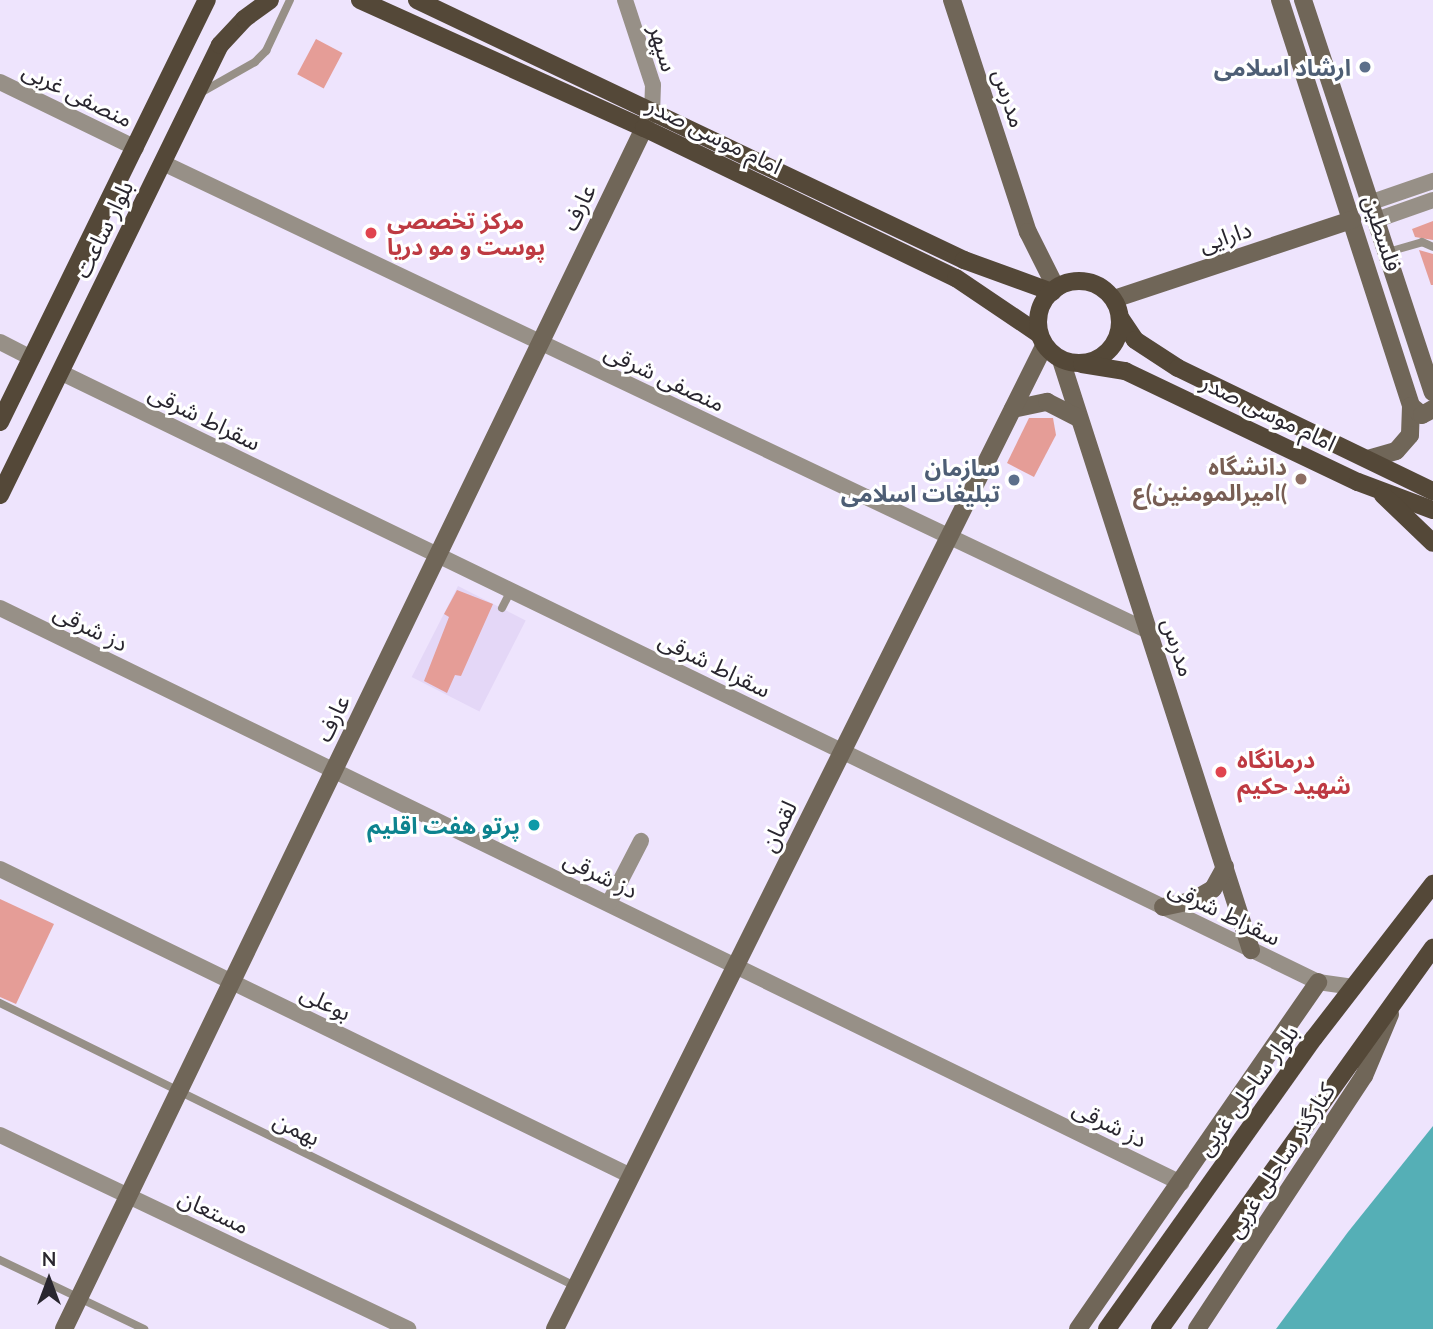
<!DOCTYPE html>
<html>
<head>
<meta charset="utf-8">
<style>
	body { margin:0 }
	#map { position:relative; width:1433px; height:1329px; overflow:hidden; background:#eee4fd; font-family:Lato,"Noto Sans Arabic",sans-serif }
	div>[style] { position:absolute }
	.built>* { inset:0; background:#e4d7f7; transform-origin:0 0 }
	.water>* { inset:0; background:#55afb6 }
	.building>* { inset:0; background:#e59d97; transform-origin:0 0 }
	.lane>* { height:8px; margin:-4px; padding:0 4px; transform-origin:4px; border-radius:4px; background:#979087 }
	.street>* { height:16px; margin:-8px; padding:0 8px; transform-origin:8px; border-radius:8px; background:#979087 }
	.secondary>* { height:18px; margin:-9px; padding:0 9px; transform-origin:9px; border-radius:9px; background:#706658 }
	.primary>* { height:18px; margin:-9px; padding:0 9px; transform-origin:9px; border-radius:9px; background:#544838 }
	.primary>.ring { margin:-9px; padding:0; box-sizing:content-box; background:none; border:18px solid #544838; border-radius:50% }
	.dots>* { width:19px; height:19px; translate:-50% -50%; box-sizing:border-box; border:4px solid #fff; border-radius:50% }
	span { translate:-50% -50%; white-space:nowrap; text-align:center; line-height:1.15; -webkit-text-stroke:6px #fff; paint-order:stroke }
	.street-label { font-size:23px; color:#29262f }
	.service-label { font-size:23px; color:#4e5e75; font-weight:700 }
	.right { translate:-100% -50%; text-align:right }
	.health-label { font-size:23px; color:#be3a42; font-weight:700 }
	.left { translate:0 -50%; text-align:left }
	.education-label { font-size:23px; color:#785e54; font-weight:700 }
	.culture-label { font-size:23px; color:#0d838f; font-weight:700 }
	.north { position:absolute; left:14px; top:1245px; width:70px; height:70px; -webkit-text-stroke:5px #fff; paint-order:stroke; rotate:0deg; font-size:19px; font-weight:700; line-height:28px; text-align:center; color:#29262f }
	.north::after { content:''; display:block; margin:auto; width:24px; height:32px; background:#29262f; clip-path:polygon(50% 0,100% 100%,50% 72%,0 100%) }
</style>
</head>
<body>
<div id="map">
	<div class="built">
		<i style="left:458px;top:586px;width:76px;height:102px;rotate:27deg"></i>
	</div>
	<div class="water">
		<i style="clip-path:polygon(1433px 1126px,1433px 1329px,1276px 1329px,1348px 1232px)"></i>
	</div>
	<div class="building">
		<i style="left:316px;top:39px;width:30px;height:40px;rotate:28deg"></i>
		<i style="clip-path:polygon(1433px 221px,1433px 240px,1415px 237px,1412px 229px)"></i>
		<i style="clip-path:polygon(1419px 250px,1433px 254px,1433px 285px,1431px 285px)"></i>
		<i style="clip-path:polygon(1029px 418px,1053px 418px,1056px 435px,1034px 477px,1007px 463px)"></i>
		<i style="clip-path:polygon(457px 590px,493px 604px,461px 676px,455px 675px,447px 693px,424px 681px,449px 617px,444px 614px)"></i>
		<i style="clip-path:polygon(0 899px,54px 924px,16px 1004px,0 997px)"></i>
	</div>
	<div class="lane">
		<i style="left:202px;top:92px;width:61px;rotate:-29.5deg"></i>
		<i style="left:255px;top:62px;width:16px;rotate:-45deg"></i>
		<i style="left:266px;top:51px;width:56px;rotate:-64.8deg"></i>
		<i style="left:1388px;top:252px;width:35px;rotate:-16deg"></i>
		<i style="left:1422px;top:242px;width:12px;rotate:24deg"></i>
		<i style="left:502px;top:608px;width:20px;rotate:-63deg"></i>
		<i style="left:0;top:1003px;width:641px;rotate:26.21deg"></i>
		<i style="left:0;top:1260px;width:160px;rotate:25.6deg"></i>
	</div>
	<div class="street">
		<i style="left:625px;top:0;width:89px;rotate:71.8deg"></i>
		<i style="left:653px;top:85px;width:25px;rotate:92deg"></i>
		<i style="left:652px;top:110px;width:13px;rotate:117deg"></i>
		<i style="left:0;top:82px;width:151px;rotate:25.9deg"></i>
		<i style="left:163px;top:163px;width:1091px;rotate:25.41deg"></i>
		<i style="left:1372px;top:202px;width:65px;rotate:-19deg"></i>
		<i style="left:1379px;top:219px;width:57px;rotate:-19.4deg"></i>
		<i style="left:0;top:342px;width:36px;rotate:27deg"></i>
		<i style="left:60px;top:372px;width:1398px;rotate:25.87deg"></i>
		<i style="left:1318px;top:982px;width:34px;rotate:8deg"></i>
		<i style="left:0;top:608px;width:1314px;rotate:25.96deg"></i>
		<i style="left:0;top:869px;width:702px;rotate:25.94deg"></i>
		<i style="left:609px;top:903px;width:70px;rotate:-62.7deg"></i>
		<i style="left:0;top:1135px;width:452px;rotate:25.4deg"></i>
	</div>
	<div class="secondary">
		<i style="left:952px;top:0;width:244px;rotate:71.9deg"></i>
		<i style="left:1028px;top:232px;width:63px;rotate:63.4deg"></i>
		<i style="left:1280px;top:0;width:427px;rotate:72.1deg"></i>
		<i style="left:1411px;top:406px;width:29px;rotate:92deg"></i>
		<i style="left:1410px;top:435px;width:21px;rotate:131deg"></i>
		<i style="left:1396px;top:451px;width:29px;rotate:164deg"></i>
		<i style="left:1303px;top:0;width:413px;rotate:71.7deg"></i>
		<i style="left:1114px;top:299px;width:251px;rotate:-18.4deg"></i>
		<i style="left:1061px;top:360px;width:620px;rotate:72.15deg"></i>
		<i style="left:1411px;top:406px;width:14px;rotate:39deg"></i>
		<i style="left:1422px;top:415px;width:13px;rotate:-29deg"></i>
		<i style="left:1013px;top:409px;width:35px;rotate:-12deg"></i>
		<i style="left:1047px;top:402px;width:35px;rotate:27deg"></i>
		<i style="left:1163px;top:907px;width:30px;rotate:-12deg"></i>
		<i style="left:1192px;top:901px;width:24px;rotate:-30deg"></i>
		<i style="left:1213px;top:889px;width:25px;rotate:-61deg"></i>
		<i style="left:64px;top:1329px;width:1334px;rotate:-64.22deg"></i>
		<i style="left:555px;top:1329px;width:1098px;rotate:-63.55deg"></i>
		<i style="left:1078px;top:1329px;width:422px;rotate:-55.3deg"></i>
		<i style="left:1197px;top:1329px;width:303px;rotate:-56.6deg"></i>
		<i style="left:1364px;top:1076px;width:67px;rotate:-67.2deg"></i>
	</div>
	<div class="primary">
		<i style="left:360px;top:0;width:312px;rotate:24.3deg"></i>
		<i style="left:644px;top:128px;width:346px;rotate:25.7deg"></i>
		<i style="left:956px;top:278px;width:100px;rotate:34deg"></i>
		<i style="left:417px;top:0;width:606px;rotate:25.42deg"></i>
		<i style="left:964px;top:260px;width:94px;rotate:20deg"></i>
		<i class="ring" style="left:1038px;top:281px;width:64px;height:64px"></i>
		<i style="left:1121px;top:319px;width:25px;rotate:56deg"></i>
		<i style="left:1135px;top:340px;width:51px;rotate:33.1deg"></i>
		<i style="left:1178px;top:368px;width:283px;rotate:25.8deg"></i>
		<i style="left:1082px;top:364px;width:44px;rotate:9.2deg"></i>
		<i style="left:1125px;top:371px;width:258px;rotate:25.5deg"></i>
		<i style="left:1358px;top:482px;width:80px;rotate:20.5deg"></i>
		<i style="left:0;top:422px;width:470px;rotate:-63.9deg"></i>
		<i style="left:0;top:495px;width:501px;rotate:-63.95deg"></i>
		<i style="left:220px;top:45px;width:35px;rotate:-47deg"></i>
		<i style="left:244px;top:19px;width:32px;rotate:-36deg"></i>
		<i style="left:1383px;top:495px;width:69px;rotate:43.8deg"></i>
		<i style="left:1107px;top:1329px;width:357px;rotate:-54.6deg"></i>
		<i style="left:1314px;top:1038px;width:195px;rotate:-52.3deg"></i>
		<i style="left:1160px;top:1329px;width:469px;rotate:-54.4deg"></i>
	</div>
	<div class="dots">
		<i style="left:1365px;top:67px;background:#5c6f8a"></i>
		<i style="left:371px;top:233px;background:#e0444e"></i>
		<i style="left:1301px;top:479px;background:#8d6e63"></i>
		<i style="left:1014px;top:480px;background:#5c6f8a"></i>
		<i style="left:1221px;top:772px;background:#e0444e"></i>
		<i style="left:534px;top:825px;background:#0f9aa8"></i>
	</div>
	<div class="street-label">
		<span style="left:664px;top:48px;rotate:73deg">سپهر</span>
		<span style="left:78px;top:94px;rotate:26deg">منصفی غربی</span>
		<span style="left:1010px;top:98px;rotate:72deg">مدرس</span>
		<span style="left:715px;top:135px;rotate:26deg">امام موسی صدر</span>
		<span style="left:578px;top:207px;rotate:-64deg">عارف</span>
		<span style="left:103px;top:229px;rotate:-64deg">بلوار ساعت</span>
		<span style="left:1383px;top:233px;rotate:72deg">فلسطین</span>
		<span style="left:1225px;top:236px;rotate:-18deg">دارایی</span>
		<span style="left:665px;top:377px;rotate:25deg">منصفی شرقی</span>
		<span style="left:1269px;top:412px;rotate:26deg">امام موسی صدر</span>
		<span style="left:205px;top:417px;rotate:26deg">سقراط شرقی</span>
		<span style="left:91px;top:627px;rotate:26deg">دز شرقی</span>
		<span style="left:1179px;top:647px;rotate:72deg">مدرس</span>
		<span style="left:715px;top:664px;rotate:26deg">سقراط شرقی</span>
		<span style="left:332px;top:718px;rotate:-64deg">عارف</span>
		<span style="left:778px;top:826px;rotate:-64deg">لقمان</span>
		<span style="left:601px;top:874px;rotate:26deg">دز شرقی</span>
		<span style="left:1225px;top:912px;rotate:26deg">سقراط شرقی</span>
		<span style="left:326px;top:1002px;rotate:26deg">بوعلی</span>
		<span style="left:1247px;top:1090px;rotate:-54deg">بلوار ساحلی غربی</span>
		<span style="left:1110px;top:1123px;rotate:26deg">دز شرقی</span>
		<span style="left:297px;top:1128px;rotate:26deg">بهمن</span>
		<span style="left:1280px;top:1160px;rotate:-57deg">کنارگذر ساحلی غربی</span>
		<span style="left:214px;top:1211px;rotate:25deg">مستعان</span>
	</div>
	<div class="service-label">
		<span class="right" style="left:1351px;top:67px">ارشاد اسلامی</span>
		<span class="right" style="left:1000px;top:480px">سازمان<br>تبلیغات اسلامی</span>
	</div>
	<div class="health-label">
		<span class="left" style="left:387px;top:233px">مرکز تخصصی<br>پوست و مو دریا</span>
		<span class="left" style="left:1237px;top:772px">درمانگاه<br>شهید حکیم</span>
	</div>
	<div class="education-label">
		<span class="right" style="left:1287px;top:479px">دانشگاه<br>امیرالمومنین)ع(</span>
	</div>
	<div class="culture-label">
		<span class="right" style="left:520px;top:825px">پرتو هفت اقلیم</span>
	</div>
	<div class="north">N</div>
</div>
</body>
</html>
